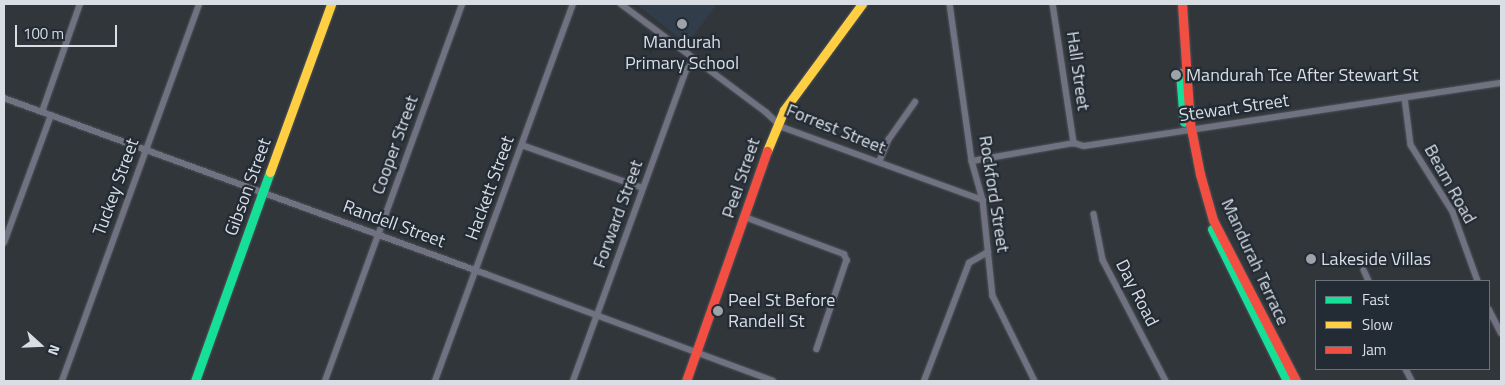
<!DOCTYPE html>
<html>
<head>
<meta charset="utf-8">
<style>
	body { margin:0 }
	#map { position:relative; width:1505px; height:385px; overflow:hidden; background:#31363b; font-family:"Titillium Web",sans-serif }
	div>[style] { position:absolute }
	.built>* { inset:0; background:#323d4b }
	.roads { filter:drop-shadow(0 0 1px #505459) drop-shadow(0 0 1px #505459) }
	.street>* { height:5.5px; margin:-2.75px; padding:0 2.75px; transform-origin:2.75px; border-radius:2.75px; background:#707281 }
	.fast>* { height:9px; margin:-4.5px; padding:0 4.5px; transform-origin:4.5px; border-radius:4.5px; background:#16e098 }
	.slow>* { height:9px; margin:-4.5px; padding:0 4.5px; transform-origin:4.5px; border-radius:4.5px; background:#ffcf43 }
	.jam>* { height:9px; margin:-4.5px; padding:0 4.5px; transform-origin:4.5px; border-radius:4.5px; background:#f24e42 }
	.dots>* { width:14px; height:14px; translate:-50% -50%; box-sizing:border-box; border:2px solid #232b34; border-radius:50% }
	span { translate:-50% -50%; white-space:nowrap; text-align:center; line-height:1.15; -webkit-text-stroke:4.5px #232b34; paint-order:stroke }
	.poi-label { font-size:18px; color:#d9dee5 }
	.left { translate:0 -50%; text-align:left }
	.street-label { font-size:18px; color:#d9dee5 }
	.frame { position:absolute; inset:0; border:5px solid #d9dee5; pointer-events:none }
	.legend { position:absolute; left:1315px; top:280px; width:175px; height:90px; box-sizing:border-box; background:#232b34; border:1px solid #6c737b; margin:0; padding:6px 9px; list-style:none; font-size:15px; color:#d9dee5 }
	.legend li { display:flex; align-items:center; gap:10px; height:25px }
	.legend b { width:25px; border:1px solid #6c737b }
	.north { position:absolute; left:15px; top:320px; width:50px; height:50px; -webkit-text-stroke:4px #232b34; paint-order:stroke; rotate:110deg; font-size:14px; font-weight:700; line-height:20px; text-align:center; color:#d9dee5 }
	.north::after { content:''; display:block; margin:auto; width:18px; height:22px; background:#d9dee5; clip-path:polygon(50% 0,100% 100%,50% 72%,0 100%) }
	.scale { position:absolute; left:15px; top:25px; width:102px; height:22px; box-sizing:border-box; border:2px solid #d9dee5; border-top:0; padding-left:6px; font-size:15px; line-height:18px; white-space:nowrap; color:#d9dee5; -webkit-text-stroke:4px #232b34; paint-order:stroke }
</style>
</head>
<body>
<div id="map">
	<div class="built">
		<i style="clip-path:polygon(636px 4px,717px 4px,687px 44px)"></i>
	</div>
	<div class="roads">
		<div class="street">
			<i style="left:621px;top:4px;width:181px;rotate:36.7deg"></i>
			<i style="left:766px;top:112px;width:22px;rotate:43deg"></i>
			<i style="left:782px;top:127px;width:214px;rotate:20deg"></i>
			<i style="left:950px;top:4px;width:159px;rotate:82deg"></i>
			<i style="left:972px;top:161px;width:41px;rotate:74.2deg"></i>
			<i style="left:983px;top:200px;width:97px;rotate:84.1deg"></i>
			<i style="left:993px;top:296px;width:95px;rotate:63.7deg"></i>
			<i style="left:1053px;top:4px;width:141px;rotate:81.4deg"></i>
			<i style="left:4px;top:98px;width:513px;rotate:20.06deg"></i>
			<i style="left:486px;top:274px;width:306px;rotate:20.4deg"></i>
			<i style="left:1405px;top:98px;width:47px;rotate:82.7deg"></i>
			<i style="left:1411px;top:145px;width:79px;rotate:57.9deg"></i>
			<i style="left:1453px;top:212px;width:73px;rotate:70.1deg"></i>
			<i style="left:42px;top:112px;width:114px;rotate:-70.6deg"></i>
			<i style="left:522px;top:145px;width:128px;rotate:19.6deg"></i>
			<i style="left:972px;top:161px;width:104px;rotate:-10deg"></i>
			<i style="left:1074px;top:143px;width:10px;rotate:17deg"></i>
			<i style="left:1084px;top:146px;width:422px;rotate:-8.6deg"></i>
			<i style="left:879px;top:162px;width:25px;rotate:-67deg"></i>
			<i style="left:889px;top:139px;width:45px;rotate:-54.9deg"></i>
			<i style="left:1094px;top:214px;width:47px;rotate:78.9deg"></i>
			<i style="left:1103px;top:260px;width:136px;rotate:62.5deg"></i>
			<i style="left:745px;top:217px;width:106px;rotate:20.5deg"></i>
			<i style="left:844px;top:254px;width:7px;rotate:63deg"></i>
			<i style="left:847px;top:260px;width:94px;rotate:108.6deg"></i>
			<i style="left:4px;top:243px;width:136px;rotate:-69.8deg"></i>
			<i style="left:1364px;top:270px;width:12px;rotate:66deg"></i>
			<i style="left:1489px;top:309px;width:27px;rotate:63deg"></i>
			<i style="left:1406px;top:369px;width:13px;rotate:63deg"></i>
			<i style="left:62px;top:381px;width:401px;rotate:-70deg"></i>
			<i style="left:325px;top:381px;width:401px;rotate:-70deg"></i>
			<i style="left:435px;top:381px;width:401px;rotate:-69.9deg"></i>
			<i style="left:573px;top:381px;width:331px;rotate:-70deg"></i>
			<i style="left:686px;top:70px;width:14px;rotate:-45deg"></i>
			<i style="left:924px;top:381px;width:126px;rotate:-69.1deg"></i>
			<i style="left:969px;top:263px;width:22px;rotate:-30deg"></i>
		</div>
		<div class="fast">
			<i style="left:1180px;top:73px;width:49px;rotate:85.3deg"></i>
			<i style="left:1212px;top:229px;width:169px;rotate:63.7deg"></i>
			<i style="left:195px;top:381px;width:222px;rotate:-70.3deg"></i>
		</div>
		<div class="slow">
			<i style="left:767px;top:151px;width:44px;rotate:-67.5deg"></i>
			<i style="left:784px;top:110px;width:132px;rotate:-53.7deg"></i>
			<i style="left:270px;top:172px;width:179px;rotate:-70deg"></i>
		</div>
		<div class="jam">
			<i style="left:1182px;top:4px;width:119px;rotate:86.2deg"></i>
			<i style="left:1190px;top:123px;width:52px;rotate:78.9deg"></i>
			<i style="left:1200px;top:174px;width:48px;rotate:74.2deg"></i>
			<i style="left:1213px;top:220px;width:181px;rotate:62.7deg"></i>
			<i style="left:686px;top:381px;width:244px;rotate:-70.6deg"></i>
		</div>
	</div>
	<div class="dots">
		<i style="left:682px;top:24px;background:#9ea3aa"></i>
		<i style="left:1176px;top:75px;background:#9ea3aa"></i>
		<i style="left:1311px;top:259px;background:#9ea3aa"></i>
		<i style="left:718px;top:311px;background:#9ea3aa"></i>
	</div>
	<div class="poi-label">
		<span style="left:682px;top:53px">Mandurah<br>Primary School</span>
		<span class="left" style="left:1186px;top:75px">Mandurah Tce After Stewart St</span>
		<span class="left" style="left:1321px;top:259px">Lakeside Villas</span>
		<span class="left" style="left:728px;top:311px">Peel St Before<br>Randell St</span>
	</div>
	<div class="street-label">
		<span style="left:1078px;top:71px;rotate:82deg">Hall Street</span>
		<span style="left:1234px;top:108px;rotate:-8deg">Stewart Street</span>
		<span style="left:836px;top:129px;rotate:22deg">Forrest Street</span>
		<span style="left:395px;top:145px;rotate:-70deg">Cooper Street</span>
		<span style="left:741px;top:178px;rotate:-71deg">Peel Street</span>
		<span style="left:1450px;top:184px;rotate:61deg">Beam Road</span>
		<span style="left:116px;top:187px;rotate:-70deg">Tuckey Street</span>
		<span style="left:248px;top:187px;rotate:-70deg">Gibson Street</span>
		<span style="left:490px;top:188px;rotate:-70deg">Hackett Street</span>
		<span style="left:994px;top:194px;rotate:81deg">Rockford Street</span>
		<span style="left:618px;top:214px;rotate:-70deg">Forward Street</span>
		<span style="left:394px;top:224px;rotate:20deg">Randell Street</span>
		<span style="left:1255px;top:262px;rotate:65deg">Mandurah Terrace</span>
		<span style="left:1137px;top:293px;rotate:63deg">Day Road</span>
	</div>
	<div class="frame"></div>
	<ul class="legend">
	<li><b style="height:6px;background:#16e098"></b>Fast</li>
	<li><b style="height:6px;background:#ffcf43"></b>Slow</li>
	<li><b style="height:6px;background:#f24e42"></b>Jam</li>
	</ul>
	<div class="north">N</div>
	<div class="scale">100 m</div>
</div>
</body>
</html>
